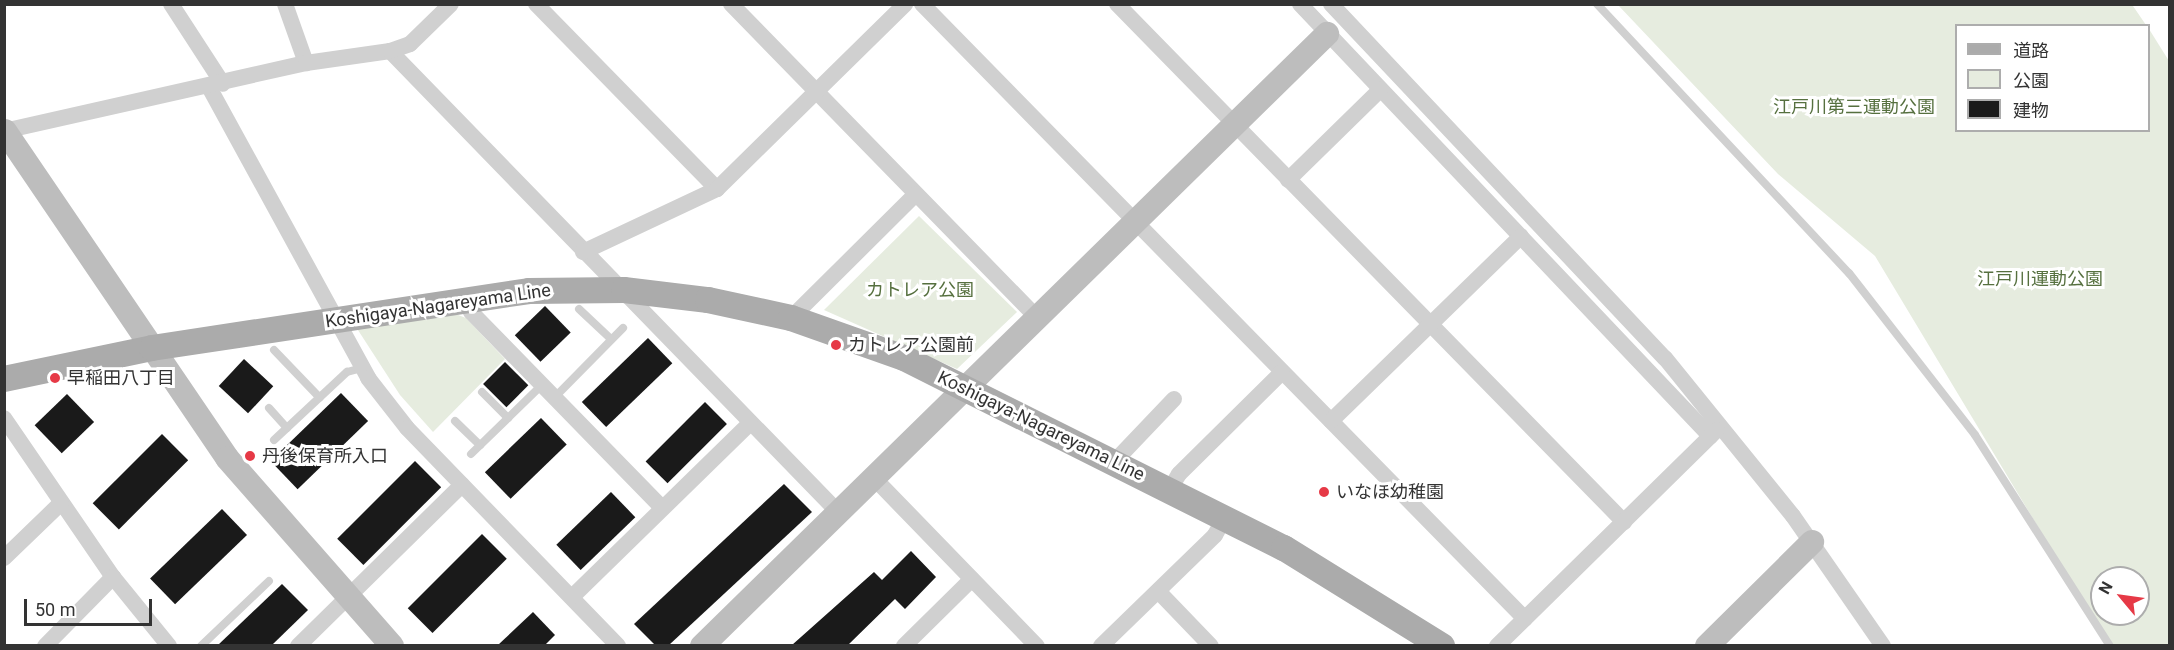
<!DOCTYPE html>
<html>
<head>
<meta charset="utf-8">
<style>
	body { margin:0 }
	#map { position:relative; width:2174px; height:650px; overflow:hidden; background:#fff; font-family:Roboto,"Noto Sans JP",sans-serif }
	div>[style] { position:absolute }
	.green>* { inset:0; background:#e6ecdf }
	.building>* { inset:0; background:#1a1a1a; transform-origin:0 0 }
	.lane>* { height:8px; margin:-4px; padding:0 4px; transform-origin:4px; border-radius:4px; background:#d0d0d0 }
	.street>* { height:16px; margin:-8px; padding:0 8px; transform-origin:8px; border-radius:8px; background:#d0d0d0 }
	.secondary>* { height:24px; margin:-12px; padding:0 12px; transform-origin:12px; border-radius:12px; background:#bdbdbd }
	.primary>* { height:26px; margin:-13px; padding:0 13px; transform-origin:13px; border-radius:13px; background:#ababab }
	.dots>* { width:16px; height:16px; translate:-50% -50%; box-sizing:border-box; border:3px solid #fff; border-radius:50% }
	span { translate:-50% -50%; white-space:nowrap; text-align:center; line-height:1.15; -webkit-text-stroke:6px #fff; paint-order:stroke }
	.park-label { font-size:18px; color:#56703f }
	.street-label { font-size:18px; color:#333 }
	.poi-label { font-size:18px; color:#333 }
	.left { translate:0 -50%; text-align:left }
	.frame { position:absolute; inset:0; border:6px solid #333; pointer-events:none }
	.legend { position:absolute; left:1955px; top:24px; width:195px; height:108px; box-sizing:border-box; background:#fff; border:2px solid #adadad; margin:0; padding:8px 10px; list-style:none; font-size:18px; color:#333 }
	.legend li { display:flex; align-items:center; gap:12px; height:30px }
	.legend b { width:30px; border:2px solid #adadad }
	.north { position:absolute; left:2090px; top:566px; width:60px; height:60px; box-sizing:border-box; background:#fff; border:2px solid #adadad; border-radius:50%; rotate:299deg; font-size:16px; font-weight:700; line-height:24px; text-align:center; color:#333 }
	.north::after { content:''; display:block; margin:auto; width:21px; height:27px; background:#e63946; clip-path:polygon(50% 0,100% 100%,50% 72%,0 100%) }
	.scale { position:absolute; left:24px; top:599px; width:128px; height:27px; box-sizing:border-box; border:3px solid #333; border-top:0; padding-left:8px; font-size:18px; line-height:21px; white-space:nowrap; color:#333; -webkit-text-stroke:4px #fff; paint-order:stroke }
</style>
</head>
<body>
<div id="map">
	<div class="green">
		<i style="clip-path:polygon(evenodd,1618px 5px,2133px 6px,2146px 25px,1956px 26px,1956px 130px,2148px 130px,2149px 29px,2169px 61px,2169px 645px,2109px 645px,1875px 256px,1778px 174px,1618px 5px,2102px 578px,2138px 578px,2138px 614px,2102px 614px,2102px 578px)"></i>
		<i style="clip-path:polygon(919px 216px,1017px 312px,957px 369px,824px 310px)"></i>
		<i style="clip-path:polygon(453px 313px,466px 318px,505px 359px,433px 432px,400px 395px,356px 327px)"></i>
	</div>
	<div class="building">
		<i style="left:545px;top:306px;width:37px;height:42px;rotate:46deg"></i>
		<i style="left:648px;top:338px;width:35px;height:92px;rotate:46deg"></i>
		<i style="left:244px;top:359px;width:40px;height:37px;rotate:43deg"></i>
		<i style="left:505px;top:362px;width:33px;height:31px;rotate:45deg"></i>
		<i style="left:341px;top:393px;width:39px;height:98px;rotate:46deg"></i>
		<i style="left:67px;top:394px;width:39px;height:45px;rotate:46deg"></i>
		<i style="left:705px;top:402px;width:31px;height:84px;rotate:45deg"></i>
		<i style="left:541px;top:418px;width:37px;height:78px;rotate:46deg"></i>
		<i style="left:162px;top:434px;width:37px;height:98px;rotate:45deg"></i>
		<i style="left:415px;top:461px;width:37px;height:110px;rotate:45deg"></i>
		<i style="clip-path:polygon(784px 484px,812px 512px,669px 645px,655px 645px,634px 624px)"></i>
		<i style="left:611px;top:492px;width:35px;height:76px;rotate:46deg"></i>
		<i style="left:222px;top:509px;width:36px;height:100px;rotate:46deg"></i>
		<i style="left:482px;top:534px;width:35px;height:105px;rotate:45deg"></i>
		<i style="clip-path:polygon(911px 551px,936px 577px,905px 609px,895px 599px,848px 645px,792px 645px,874px 572px,882px 580px)"></i>
		<i style="clip-path:polygon(282px 584px,308px 610px,272px 645px,218px 645px)"></i>
		<i style="clip-path:polygon(533px 612px,555px 635px,545px 645px,498px 645px)"></i>
	</div>
	<div class="lane">
		<i style="left:1597px;top:4px;width:369px;rotate:46.9deg"></i>
		<i style="left:1849px;top:273px;width:205px;rotate:52.1deg"></i>
		<i style="left:1975px;top:435px;width:250px;rotate:57.4deg"></i>
		<i style="left:579px;top:309px;width:44px;rotate:43.2deg"></i>
		<i style="left:274px;top:350px;width:66px;rotate:46.2deg"></i>
		<i style="left:482px;top:392px;width:37px;rotate:45deg"></i>
		<i style="left:555px;top:397px;width:97px;rotate:-45.4deg"></i>
		<i style="left:269px;top:408px;width:27px;rotate:48deg"></i>
		<i style="left:455px;top:421px;width:35px;rotate:44deg"></i>
		<i style="left:274px;top:440px;width:100px;rotate:-43deg"></i>
		<i style="left:347px;top:372px;width:16px;rotate:-15deg"></i>
		<i style="left:471px;top:454px;width:99px;rotate:-44.2deg"></i>
		<i style="left:201px;top:646px;width:94px;rotate:-43.7deg"></i>
	</div>
	<div class="street">
		<i style="left:171px;top:4px;width:95px;rotate:57deg"></i>
		<i style="left:285px;top:4px;width:63px;rotate:70.4deg"></i>
		<i style="left:536px;top:4px;width:259px;rotate:45.6deg"></i>
		<i style="left:731px;top:4px;width:437px;rotate:45.7deg"></i>
		<i style="left:922px;top:4px;width:861px;rotate:45.56deg"></i>
		<i style="left:1117px;top:4px;width:725px;rotate:45.61deg"></i>
		<i style="left:1300px;top:4px;width:596px;rotate:46.5deg"></i>
		<i style="left:1331px;top:4px;width:487px;rotate:46.7deg"></i>
		<i style="left:1665px;top:358px;width:203px;rotate:51deg"></i>
		<i style="left:1793px;top:516px;width:158px;rotate:55.3deg"></i>
		<i style="left:390px;top:51px;width:643px;rotate:45.82deg"></i>
		<i style="left:209px;top:87px;width:332px;rotate:61.3deg"></i>
		<i style="left:368px;top:378px;width:63px;rotate:52deg"></i>
		<i style="left:407px;top:428px;width:303px;rotate:45.9deg"></i>
		<i style="left:4px;top:131px;width:310px;rotate:-12.7deg"></i>
		<i style="left:306px;top:63px;width:85px;rotate:-8.1deg"></i>
		<i style="left:390px;top:51px;width:21px;rotate:-19deg"></i>
		<i style="left:410px;top:44px;width:57px;rotate:-44.3deg"></i>
		<i style="left:1288px;top:180px;width:129px;rotate:-44.4deg"></i>
		<i style="left:583px;top:252px;width:148px;rotate:-25.2deg"></i>
		<i style="left:717px;top:189px;width:264px;rotate:-44.5deg"></i>
		<i style="left:468px;top:300px;width:12px;rotate:76deg"></i>
		<i style="left:471px;top:312px;width:274px;rotate:45.7deg"></i>
		<i style="left:791px;top:318px;width:175px;rotate:-44.8deg"></i>
		<i style="left:4px;top:418px;width:193px;rotate:55.6deg"></i>
		<i style="left:113px;top:577px;width:89px;rotate:50.9deg"></i>
		<i style="left:1331px;top:421px;width:265px;rotate:-44.2deg"></i>
		<i style="left:1114px;top:462px;width:87px;rotate:-46.4deg"></i>
		<i style="left:874px;top:478px;width:234px;rotate:45.9deg"></i>
		<i style="left:1170px;top:489px;width:17px;rotate:-59deg"></i>
		<i style="left:1179px;top:474px;width:145px;rotate:-44.7deg"></i>
		<i style="left:4px;top:558px;width:79px;rotate:-44deg"></i>
		<i style="left:1158px;top:591px;width:76px;rotate:46.1deg"></i>
		<i style="left:572px;top:597px;width:249px;rotate:-44.3deg"></i>
		<i style="left:45px;top:646px;width:97px;rotate:-45.4deg"></i>
		<i style="left:298px;top:646px;width:230px;rotate:-44.5deg"></i>
		<i style="left:904px;top:646px;width:95px;rotate:-44.6deg"></i>
		<i style="left:1101px;top:646px;width:159px;rotate:-44.2deg"></i>
		<i style="left:1215px;top:535px;width:21px;rotate:-61deg"></i>
		<i style="left:1497px;top:646px;width:308px;rotate:-44.5deg"></i>
	</div>
	<div class="secondary">
		<i style="left:5px;top:131px;width:395px;rotate:55.8deg"></i>
		<i style="left:227px;top:458px;width:250px;rotate:48.7deg"></i>
		<i style="left:702px;top:646px;width:875px;rotate:-44.4deg"></i>
		<i style="left:1707px;top:646px;width:148px;rotate:-44.7deg"></i>
	</div>
	<div class="primary">
		<i style="left:4px;top:379px;width:151px;rotate:-11.8deg"></i>
		<i style="left:152px;top:348px;width:381px;rotate:-8.6deg"></i>
		<i style="left:529px;top:291px;width:95px;rotate:-0.6deg"></i>
		<i style="left:624px;top:290px;width:85px;rotate:6.8deg"></i>
		<i style="left:708px;top:300px;width:85px;rotate:12.2deg"></i>
		<i style="left:791px;top:318px;width:120px;rotate:19.5deg"></i>
		<i style="left:904px;top:358px;width:425px;rotate:26.6deg"></i>
		<i style="left:1284px;top:548px;width:186px;rotate:31.8deg"></i>
	</div>
	<div class="dots">
		<i style="left:836px;top:345px;background:#e63946"></i>
		<i style="left:55px;top:378px;background:#e63946"></i>
		<i style="left:250px;top:456px;background:#e63946"></i>
		<i style="left:1324px;top:492px;background:#e63946"></i>
	</div>
	<div class="park-label">
		<span style="left:1854px;top:107px">江戸川第三運動公園</span>
		<span style="left:2040px;top:279px">江戸川運動公園</span>
		<span style="left:920px;top:290px">カトレア公園</span>
	</div>
	<div class="street-label">
		<span style="left:438px;top:306px;rotate:-8deg">Koshigaya-Nagareyama Line</span>
		<span style="left:1041px;top:426px;rotate:26deg">Koshigaya-Nagareyama Line</span>
	</div>
	<div class="poi-label">
		<span class="left" style="left:848px;top:345px">カトレア公園前</span>
		<span class="left" style="left:67px;top:378px">早稲田八丁目</span>
		<span class="left" style="left:262px;top:456px">丹後保育所入口</span>
		<span class="left" style="left:1336px;top:492px">いなほ幼稚園</span>
	</div>
	<div class="frame"></div>
	<ul class="legend">
	<li><b style="height:8px;background:#ababab"></b>道路</li>
	<li><b style="height:16px;background:#e6ecdf"></b>公園</li>
	<li><b style="height:16px;background:#1a1a1a"></b>建物</li>
	</ul>
	<div class="north">N</div>
	<div class="scale">50 m</div>
</div>
</body>
</html>
